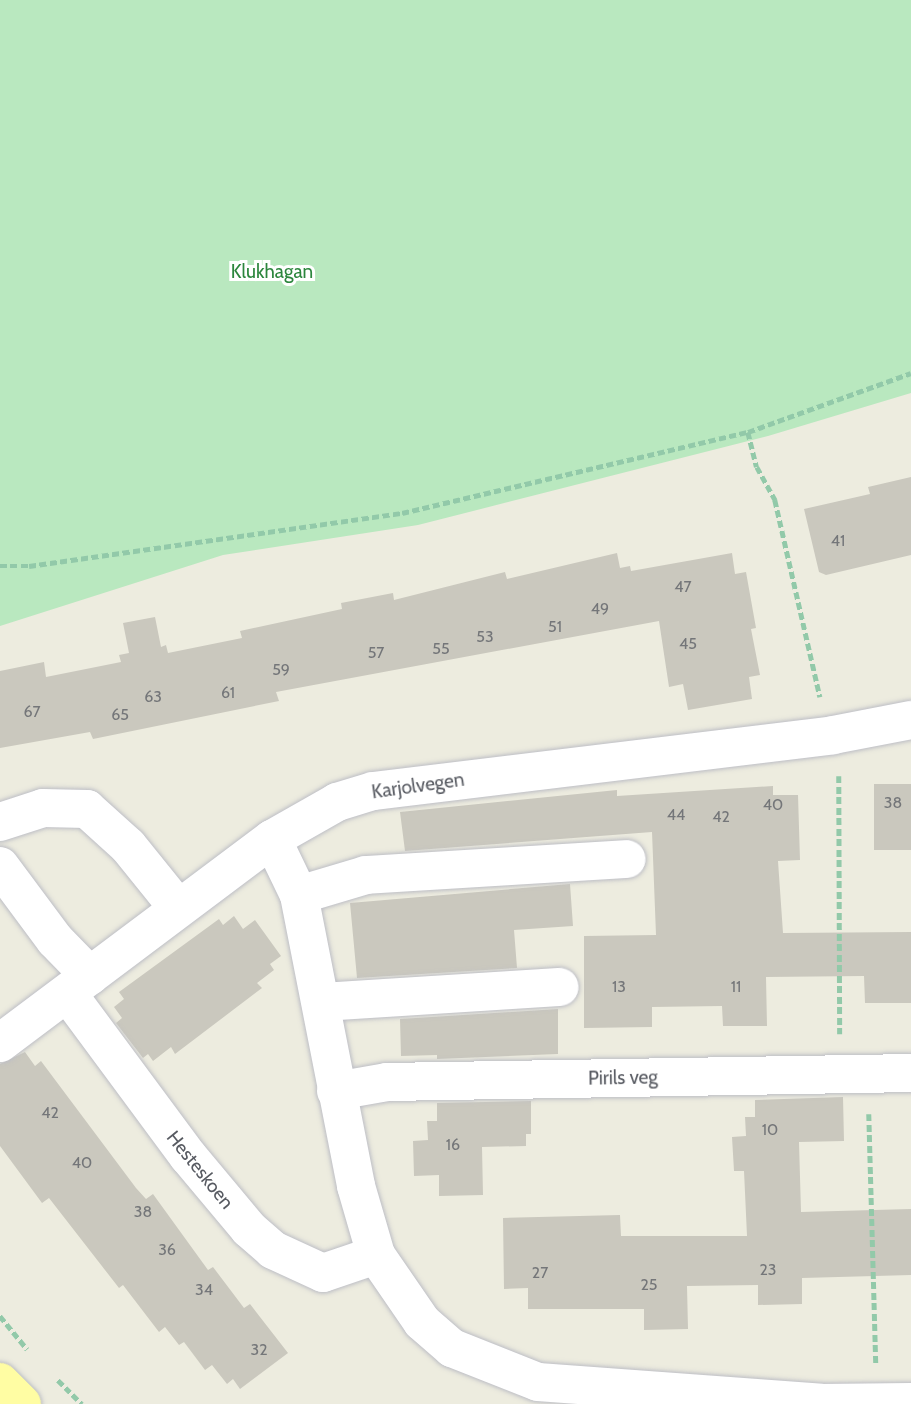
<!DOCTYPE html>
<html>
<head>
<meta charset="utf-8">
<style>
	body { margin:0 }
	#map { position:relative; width:911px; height:1404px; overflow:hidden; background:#edecdf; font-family:Cabin,sans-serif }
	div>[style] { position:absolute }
	.green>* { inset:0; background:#b9e8bf }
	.building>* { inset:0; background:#cac8be; transform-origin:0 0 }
	.path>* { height:4.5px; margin-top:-2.25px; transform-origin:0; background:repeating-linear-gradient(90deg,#92c9a9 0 7px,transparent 0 10.5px) }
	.roads { filter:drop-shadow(0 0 2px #bdbec5) drop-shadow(0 0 2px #bdbec5) }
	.minor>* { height:38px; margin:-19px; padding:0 19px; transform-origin:19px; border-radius:19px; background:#fff }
	.major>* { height:38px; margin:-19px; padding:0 19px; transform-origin:19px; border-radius:19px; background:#fffda3 }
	span { translate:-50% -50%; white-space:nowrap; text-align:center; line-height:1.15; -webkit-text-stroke:6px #fff; paint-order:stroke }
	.number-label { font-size:16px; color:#747679 }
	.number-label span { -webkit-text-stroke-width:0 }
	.park-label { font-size:19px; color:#2c863d }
	.street-label { font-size:19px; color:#585b62 }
</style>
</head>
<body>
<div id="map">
	<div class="green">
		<i style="clip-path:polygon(0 0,911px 0,911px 393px,768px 436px,418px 525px,223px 555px,0 626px)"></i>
	</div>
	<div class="building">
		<i style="clip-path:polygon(911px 477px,911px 555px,826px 575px,819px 572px,804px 509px,870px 494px,868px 487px)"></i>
		<i style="clip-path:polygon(617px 553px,620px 568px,630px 566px,631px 571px,732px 553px,735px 574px,746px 572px,756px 628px,751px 629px,760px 675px,749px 677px,752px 699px,688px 710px,683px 684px,669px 687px,659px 621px,276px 692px,279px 701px,93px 739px,90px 732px,0 748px,0 671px,44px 662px,46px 677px,121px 662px,119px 655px,129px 653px,123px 623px,155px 617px,161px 647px,166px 645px,168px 653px,242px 638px,240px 631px,342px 609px,341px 603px,393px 593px,394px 600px,505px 572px,507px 579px)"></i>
		<i style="left:874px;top:784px;width:37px;height:66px"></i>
		<i style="clip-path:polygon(773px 786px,773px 795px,798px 795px,800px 860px,778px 861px,783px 933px,911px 932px,911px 1003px,865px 1003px,864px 976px,766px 977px,767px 1026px,723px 1026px,722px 1006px,652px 1007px,652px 1027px,584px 1028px,584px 936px,656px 935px,652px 832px,405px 851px,400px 812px,617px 790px,617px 796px)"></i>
		<i style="clip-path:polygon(570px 884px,573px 926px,514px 930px,517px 968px,357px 978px,350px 903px)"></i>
		<i style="clip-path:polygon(234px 916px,243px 929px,255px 920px,281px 956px,270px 964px,274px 970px,257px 983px,262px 988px,175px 1054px,171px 1047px,153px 1061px,148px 1054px,143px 1058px,116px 1023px,122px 1018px,114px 1007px,124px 999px,119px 992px,219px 919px,223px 925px)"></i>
		<i style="clip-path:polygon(558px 1009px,558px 1054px,437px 1059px,437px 1055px,401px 1056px,400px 1019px)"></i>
		<i style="clip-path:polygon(25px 1052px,35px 1066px,41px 1061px,136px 1188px,146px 1199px,153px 1194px,208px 1270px,213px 1267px,244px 1308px,250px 1304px,288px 1353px,240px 1389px,233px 1379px,227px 1384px,212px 1365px,205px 1370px,184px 1342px,179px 1345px,165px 1327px,159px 1332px,123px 1285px,119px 1288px,49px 1198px,42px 1203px,0 1146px,0 1064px)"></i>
		<i style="clip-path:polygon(843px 1097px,844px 1141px,799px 1142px,801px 1212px,911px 1209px,911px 1275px,802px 1278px,802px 1304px,758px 1305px,758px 1285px,687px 1286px,688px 1329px,644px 1330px,644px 1309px,528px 1309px,528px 1288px,504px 1289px,503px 1218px,620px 1215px,621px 1236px,747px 1236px,744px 1171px,734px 1171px,732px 1137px,746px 1136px,745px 1117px,755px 1117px,755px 1100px)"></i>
		<i style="clip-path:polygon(531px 1101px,531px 1134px,526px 1134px,526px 1146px,482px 1147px,483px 1195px,439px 1196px,439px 1175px,414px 1176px,413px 1141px,428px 1140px,427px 1121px,437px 1121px,437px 1103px)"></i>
	</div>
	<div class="path">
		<i style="left:748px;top:432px;width:36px;rotate:76deg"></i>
		<i style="left:757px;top:467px;width:38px;rotate:61deg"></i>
		<i style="left:775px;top:500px;width:202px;rotate:77.1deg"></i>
		<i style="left:0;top:566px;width:29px"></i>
		<i style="left:29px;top:566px;width:377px;rotate:-8.1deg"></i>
		<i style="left:402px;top:513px;width:355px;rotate:-13.2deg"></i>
		<i style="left:748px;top:432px;width:173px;rotate:-19.9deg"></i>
		<i style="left:839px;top:776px;width:258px;rotate:89.8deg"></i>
		<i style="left:869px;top:1114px;width:250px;rotate:88.4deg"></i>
		<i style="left:0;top:1316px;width:43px;rotate:50.7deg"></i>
		<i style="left:58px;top:1380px;width:34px;rotate:45deg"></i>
	</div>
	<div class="roads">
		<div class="minor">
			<i style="left:0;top:822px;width:45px;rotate:-18deg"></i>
			<i style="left:43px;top:808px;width:44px;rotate:1.3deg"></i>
			<i style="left:87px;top:809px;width:55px;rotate:42.1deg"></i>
			<i style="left:128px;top:846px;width:80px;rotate:51.1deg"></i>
			<i style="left:272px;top:839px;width:62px;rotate:64.3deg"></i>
			<i style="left:299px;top:895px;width:297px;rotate:78.9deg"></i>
			<i style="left:356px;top:1186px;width:72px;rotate:73.8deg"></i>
			<i style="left:376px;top:1255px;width:81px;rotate:55.5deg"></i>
			<i style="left:422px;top:1322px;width:40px;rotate:41deg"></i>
			<i style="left:452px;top:1348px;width:92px;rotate:21.6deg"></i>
			<i style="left:538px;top:1382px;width:284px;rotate:4.2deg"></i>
			<i style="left:821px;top:1403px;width:90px;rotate:-0.6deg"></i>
			<i style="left:0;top:866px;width:92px;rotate:53.4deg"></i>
			<i style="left:55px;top:940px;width:50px;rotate:45.8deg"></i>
			<i style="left:299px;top:895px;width:70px;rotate:-16.6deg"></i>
			<i style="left:366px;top:875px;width:261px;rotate:-3.5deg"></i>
			<i style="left:68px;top:994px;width:202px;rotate:53.5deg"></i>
			<i style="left:188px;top:1156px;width:95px;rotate:50.1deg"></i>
			<i style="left:249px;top:1229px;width:32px;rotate:41deg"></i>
			<i style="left:273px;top:1250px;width:55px;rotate:24.7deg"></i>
			<i style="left:323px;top:1273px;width:56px;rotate:-18.8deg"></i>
			<i style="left:321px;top:1002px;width:239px;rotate:-3.6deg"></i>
			<i style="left:0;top:1043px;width:340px;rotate:-36.9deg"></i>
			<i style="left:272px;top:839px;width:75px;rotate:-29.6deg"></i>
			<i style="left:337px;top:802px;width:38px;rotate:-17deg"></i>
			<i style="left:373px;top:791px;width:463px;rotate:-6.9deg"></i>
			<i style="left:833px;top:735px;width:79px;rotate:-10.9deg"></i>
			<i style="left:336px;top:1091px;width:52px;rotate:-10deg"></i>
			<i style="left:387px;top:1082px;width:524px;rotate:-0.98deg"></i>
		</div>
		<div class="major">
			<i style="left:0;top:1382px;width:31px;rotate:45deg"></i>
		</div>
	</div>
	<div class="number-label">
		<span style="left:838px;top:541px">41</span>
		<span style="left:683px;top:587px">47</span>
		<span style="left:600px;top:609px">49</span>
		<span style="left:555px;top:627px">51</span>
		<span style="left:485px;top:637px">53</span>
		<span style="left:688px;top:644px">45</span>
		<span style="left:441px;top:649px">55</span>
		<span style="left:376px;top:653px">57</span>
		<span style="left:281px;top:670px">59</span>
		<span style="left:228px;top:693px">61</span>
		<span style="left:153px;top:697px">63</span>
		<span style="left:32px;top:712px">67</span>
		<span style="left:120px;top:715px">65</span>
		<span style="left:893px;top:803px">38</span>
		<span style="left:773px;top:805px">40</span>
		<span style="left:676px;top:815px">44</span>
		<span style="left:721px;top:817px">42</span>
		<span style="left:619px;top:987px">13</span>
		<span style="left:736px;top:987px">11</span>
		<span style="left:50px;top:1113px">42</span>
		<span style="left:770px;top:1130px">10</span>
		<span style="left:453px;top:1145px">16</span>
		<span style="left:82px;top:1163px">40</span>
		<span style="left:143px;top:1212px">38</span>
		<span style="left:167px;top:1250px">36</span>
		<span style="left:768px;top:1270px">23</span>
		<span style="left:540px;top:1273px">27</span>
		<span style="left:649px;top:1285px">25</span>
		<span style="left:204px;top:1290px">34</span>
		<span style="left:259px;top:1350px">32</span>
	</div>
	<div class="park-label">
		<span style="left:272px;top:272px">Klukhagan</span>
	</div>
	<div class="street-label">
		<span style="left:418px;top:786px;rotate:-8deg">Karjolvegen</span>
		<span style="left:623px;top:1078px;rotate:-1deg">Pirils veg</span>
		<span style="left:200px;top:1170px;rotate:51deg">Hesteskoen</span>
	</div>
</div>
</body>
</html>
